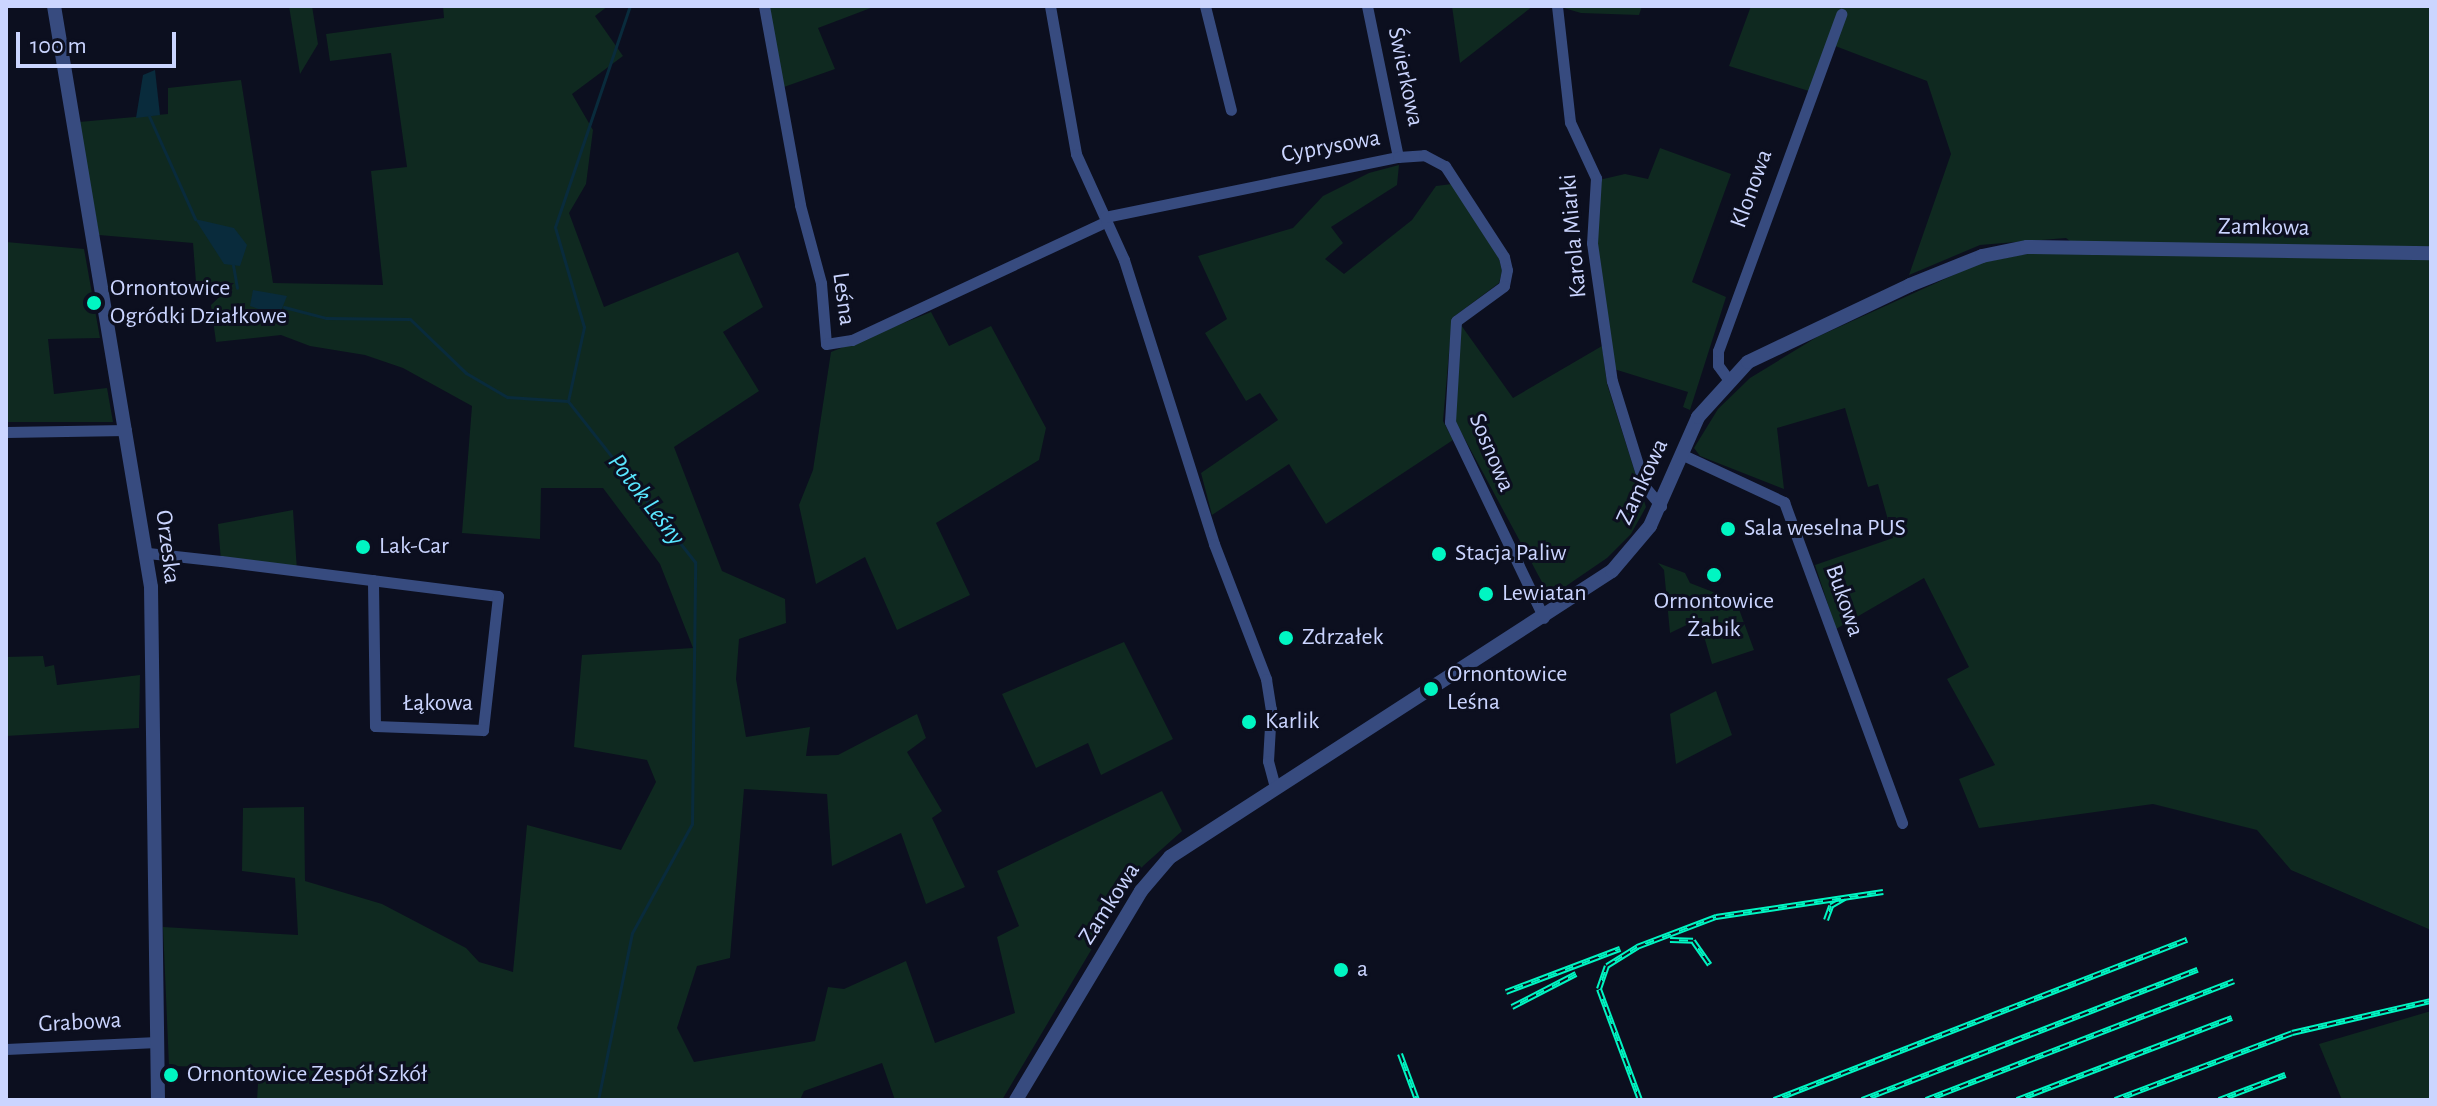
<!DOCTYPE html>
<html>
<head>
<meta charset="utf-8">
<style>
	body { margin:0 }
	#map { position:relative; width:2437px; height:1106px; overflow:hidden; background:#0c0f1f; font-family:"Alegreya Sans",sans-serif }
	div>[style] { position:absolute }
	.green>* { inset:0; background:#0f2920 }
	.water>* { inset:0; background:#092b3c }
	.stream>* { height:3px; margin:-1.5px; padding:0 1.5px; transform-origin:1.5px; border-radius:1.5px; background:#092b3c }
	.minor>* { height:11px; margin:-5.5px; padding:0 5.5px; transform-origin:5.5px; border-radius:5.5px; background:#374b7f }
	.tertiary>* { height:14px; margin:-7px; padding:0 7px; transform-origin:7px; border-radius:7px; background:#374b7f }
	.rail>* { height:6px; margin-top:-3px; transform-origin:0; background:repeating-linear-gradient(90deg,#0c0f1f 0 9px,#00f6c2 0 18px); box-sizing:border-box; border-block:2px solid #00f6c2 }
	.dots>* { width:22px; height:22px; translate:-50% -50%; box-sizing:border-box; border:4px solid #0c0f1f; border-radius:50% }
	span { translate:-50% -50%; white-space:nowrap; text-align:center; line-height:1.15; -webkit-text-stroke:6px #0c0f1f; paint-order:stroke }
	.street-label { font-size:24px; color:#cbd5ff }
	.poi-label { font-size:24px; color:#cbd5ff }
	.left { translate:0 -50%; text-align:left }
	.water-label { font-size:26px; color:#59e6ff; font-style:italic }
	.frame { position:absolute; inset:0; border:8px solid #cbd5ff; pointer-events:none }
	.scale { position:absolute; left:16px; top:32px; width:160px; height:36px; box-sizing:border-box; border:4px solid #cbd5ff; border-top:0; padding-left:10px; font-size:24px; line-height:28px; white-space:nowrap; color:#cbd5ff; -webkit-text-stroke:6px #0c0f1f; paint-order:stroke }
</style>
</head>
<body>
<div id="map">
	<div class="green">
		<i style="clip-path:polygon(289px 6px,312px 6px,318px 44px,300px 74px)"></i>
		<i style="clip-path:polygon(443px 6px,608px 6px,595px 16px,623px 56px,572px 94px,593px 130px,586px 184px,569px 213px,604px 307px,738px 252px,763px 307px,723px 332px,759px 391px,674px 447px,722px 571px,785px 599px,786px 623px,739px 639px,736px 679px,746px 737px,810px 727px,806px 756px,838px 755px,917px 714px,926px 738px,907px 752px,942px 811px,932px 818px,965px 887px,926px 904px,901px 833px,832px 866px,827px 794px,744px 789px,730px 958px,697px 966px,677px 1028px,694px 1062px,815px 1041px,828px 987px,844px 989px,906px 961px,935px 1043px,1015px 1013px,997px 937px,1019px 926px,997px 871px,1162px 791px,1182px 831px,1143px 866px,1128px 888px,1002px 1100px,895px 1100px,882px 1063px,804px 1091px,800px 1100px,257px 1100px,259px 1068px,169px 1066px,163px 927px,298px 935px,295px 878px,242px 871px,243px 808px,304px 807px,305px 881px,382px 904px,466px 948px,479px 962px,513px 972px,527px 825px,621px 850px,656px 782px,647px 760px,574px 747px,582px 655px,693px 648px,660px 564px,603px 488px,541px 488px,540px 539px,462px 533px,472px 406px,403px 368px,365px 355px,310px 346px,281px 335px,216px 342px,211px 305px,234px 283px,196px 282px,193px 243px,99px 235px,79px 122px,168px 114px,168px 88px,241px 80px,273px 283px,383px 285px,371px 171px,407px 167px,391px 53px,330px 61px,326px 34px,444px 18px)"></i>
		<i style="clip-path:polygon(769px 6px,876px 6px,818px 28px,835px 69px,781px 88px)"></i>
		<i style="clip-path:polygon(1452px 6px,1533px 6px,1460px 63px)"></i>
		<i style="clip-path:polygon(1557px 6px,1642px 6px,1639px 15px,1581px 13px)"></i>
		<i style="clip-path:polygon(1751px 6px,2431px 6px,2431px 930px,2291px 870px,2257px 830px,2153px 804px,1979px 828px,1959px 779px,1995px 765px,1947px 679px,1969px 667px,1924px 578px,1836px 629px,1815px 565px,1893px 538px,1878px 484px,1868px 487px,1845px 408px,1777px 428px,1784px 489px,1700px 456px,1694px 448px,1718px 409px,1750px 378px,1817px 337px,1980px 263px,2026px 254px,2087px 254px,2066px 238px,1980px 245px,1909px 275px,1951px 154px,1927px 81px,1830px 44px,1812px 92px,1729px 66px)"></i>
		<i style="clip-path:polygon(1660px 148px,1731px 174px,1692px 282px,1726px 297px,1690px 410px,1683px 407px,1688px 392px,1614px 369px,1595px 236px,1599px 180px,1625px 174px,1648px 179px)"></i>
		<i style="clip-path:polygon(1399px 165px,1397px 185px,1331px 227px,1343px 243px,1325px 259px,1344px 274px,1412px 220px,1436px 186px,1452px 184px,1498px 254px,1502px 271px,1499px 283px,1452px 318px,1443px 421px,1453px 440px,1326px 524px,1289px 464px,1212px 515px,1201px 473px,1278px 420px,1260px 393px,1246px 401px,1205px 333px,1227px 319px,1198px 256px,1293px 228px,1323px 196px,1369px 173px)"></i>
		<i style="clip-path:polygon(6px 242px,84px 249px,100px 338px,48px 339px,54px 394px,107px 388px,113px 422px,6px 422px)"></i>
		<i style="clip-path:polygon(931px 312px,949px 346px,991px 326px,1046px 428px,1039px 460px,936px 523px,970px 595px,897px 630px,865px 557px,816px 584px,799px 505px,813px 470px,831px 352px)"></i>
		<i style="clip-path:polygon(1461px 325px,1513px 398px,1602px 346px,1607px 384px,1646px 507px,1631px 534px,1607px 558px,1550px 597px,1454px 419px)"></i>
		<i style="clip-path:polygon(293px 510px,297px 571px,221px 561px,218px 524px)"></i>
		<i style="clip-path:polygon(1658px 563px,1685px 573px,1690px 583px,1736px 601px,1754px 650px,1712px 664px,1699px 619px,1670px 633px,1664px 570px)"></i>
		<i style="clip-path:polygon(1124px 642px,1173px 739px,1101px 775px,1088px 743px,1036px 768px,1002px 694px)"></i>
		<i style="clip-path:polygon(43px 656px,45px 667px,54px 665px,57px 685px,140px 675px,139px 728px,6px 736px,6px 657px)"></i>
		<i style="clip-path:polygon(1716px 691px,1732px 735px,1676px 764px,1670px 714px)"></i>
		<i style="clip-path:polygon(2431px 1011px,2431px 1100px,2342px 1100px,2319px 1044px)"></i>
	</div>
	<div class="water">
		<i style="clip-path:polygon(155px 70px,160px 115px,136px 118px,143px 75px)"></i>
		<i style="clip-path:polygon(195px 219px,234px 228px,247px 245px,240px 266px,224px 264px)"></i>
		<i style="clip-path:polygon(253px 290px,287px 296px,279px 316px,250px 306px)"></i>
	</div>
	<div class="stream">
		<i style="left:149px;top:116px;width:113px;rotate:65.9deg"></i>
		<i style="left:233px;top:265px;width:23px;rotate:80deg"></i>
		<i style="left:284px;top:307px;width:43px;rotate:14.7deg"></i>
		<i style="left:326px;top:318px;width:84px;rotate:0.7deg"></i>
		<i style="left:410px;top:319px;width:78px;rotate:44deg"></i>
		<i style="left:466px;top:373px;width:48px;rotate:30.3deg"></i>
		<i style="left:507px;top:397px;width:61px;rotate:3.8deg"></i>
		<i style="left:598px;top:1100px;width:170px;rotate:-78.5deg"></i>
		<i style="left:632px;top:933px;width:124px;rotate:-61.2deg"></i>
		<i style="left:692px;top:824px;width:262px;rotate:-89.3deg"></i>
		<i style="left:695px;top:562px;width:205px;rotate:-128.3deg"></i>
		<i style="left:568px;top:401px;width:76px;rotate:-77.8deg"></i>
		<i style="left:584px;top:327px;width:104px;rotate:-106.2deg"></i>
		<i style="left:555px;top:227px;width:233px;rotate:-71.3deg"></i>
	</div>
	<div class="minor">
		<i style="left:764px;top:6px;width:202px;rotate:79.7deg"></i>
		<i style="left:800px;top:205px;width:81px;rotate:74.9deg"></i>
		<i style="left:821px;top:283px;width:61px;rotate:85.3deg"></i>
		<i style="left:826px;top:344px;width:26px;rotate:-9deg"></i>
		<i style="left:852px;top:340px;width:281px;rotate:-25deg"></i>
		<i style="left:1050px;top:6px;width:150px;rotate:80deg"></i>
		<i style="left:1076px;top:154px;width:116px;rotate:65.6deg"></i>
		<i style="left:1124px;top:260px;width:298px;rotate:72.4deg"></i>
		<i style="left:1214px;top:544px;width:145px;rotate:68.9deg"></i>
		<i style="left:1266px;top:679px;width:30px;rotate:81deg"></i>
		<i style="left:1271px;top:709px;width:52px;rotate:93.3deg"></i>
		<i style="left:1268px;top:761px;width:28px;rotate:75deg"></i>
		<i style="left:1205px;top:6px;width:107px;rotate:76deg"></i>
		<i style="left:1367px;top:6px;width:154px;rotate:78.4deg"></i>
		<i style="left:1557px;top:6px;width:117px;rotate:83.6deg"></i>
		<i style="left:1570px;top:122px;width:62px;rotate:65.1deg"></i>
		<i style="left:1596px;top:178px;width:65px;rotate:93.5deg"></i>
		<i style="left:1592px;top:243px;width:139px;rotate:81.8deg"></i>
		<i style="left:1612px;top:381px;width:111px;rotate:72.7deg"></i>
		<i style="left:1645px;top:487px;width:25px;rotate:50deg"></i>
		<i style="left:1105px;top:217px;width:299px;rotate:-11.6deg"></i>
		<i style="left:1398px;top:157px;width:26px;rotate:-4deg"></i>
		<i style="left:1424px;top:155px;width:24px;rotate:28deg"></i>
		<i style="left:1445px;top:166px;width:108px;rotate:57deg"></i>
		<i style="left:1504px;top:257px;width:13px;rotate:77deg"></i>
		<i style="left:1507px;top:270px;width:16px;rotate:101deg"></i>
		<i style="left:1504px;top:286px;width:59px;rotate:143.9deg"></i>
		<i style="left:1456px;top:321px;width:101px;rotate:93.4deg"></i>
		<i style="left:1450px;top:422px;width:217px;rotate:64.4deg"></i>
		<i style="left:1728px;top:379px;width:17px;rotate:-126deg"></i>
		<i style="left:1718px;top:365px;width:14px;rotate:-90deg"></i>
		<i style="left:1718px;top:351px;width:359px;rotate:-69.9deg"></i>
		<i style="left:6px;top:432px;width:120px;rotate:-1deg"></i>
		<i style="left:1681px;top:454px;width:114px;rotate:25deg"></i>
		<i style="left:1784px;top:502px;width:342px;rotate:69.8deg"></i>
		<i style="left:148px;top:553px;width:73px;rotate:6.3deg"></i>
		<i style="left:221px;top:561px;width:279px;rotate:7.2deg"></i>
		<i style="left:498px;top:596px;width:135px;rotate:96.4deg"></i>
		<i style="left:483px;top:730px;width:108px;rotate:-177.9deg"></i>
		<i style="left:375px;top:726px;width:146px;rotate:-90.8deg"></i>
		<i style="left:6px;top:1049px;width:151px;rotate:-2.7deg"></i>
	</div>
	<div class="tertiary">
		<i style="left:54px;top:6px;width:589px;rotate:80.52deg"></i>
		<i style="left:151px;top:587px;width:513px;rotate:89.22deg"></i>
		<i style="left:1016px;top:1100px;width:244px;rotate:-59.1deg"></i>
		<i style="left:1141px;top:891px;width:45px;rotate:-49.5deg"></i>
		<i style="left:1170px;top:857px;width:526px;rotate:-32.91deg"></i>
		<i style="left:1612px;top:571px;width:59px;rotate:-49.8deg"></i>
		<i style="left:1650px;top:526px;width:119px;rotate:-66.2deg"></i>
		<i style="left:1698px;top:417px;width:74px;rotate:-47.7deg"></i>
		<i style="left:1748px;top:362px;width:179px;rotate:-25.4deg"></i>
		<i style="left:1910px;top:285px;width:78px;rotate:-21.9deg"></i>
		<i style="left:1982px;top:256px;width:46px;rotate:-11.3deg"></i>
		<i style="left:2027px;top:247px;width:404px;rotate:0.9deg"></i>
	</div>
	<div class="rail">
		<i style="left:1826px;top:920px;width:15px;rotate:-70deg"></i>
		<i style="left:1831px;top:906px;width:16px;rotate:-30deg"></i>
		<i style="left:1670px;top:940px;width:23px;rotate:2deg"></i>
		<i style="left:1693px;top:941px;width:29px;rotate:55deg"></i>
		<i style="left:1506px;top:992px;width:122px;rotate:-20.7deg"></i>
		<i style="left:1512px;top:1007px;width:72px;rotate:-27.3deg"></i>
		<i style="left:1400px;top:1054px;width:49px;rotate:69.7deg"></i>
		<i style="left:1640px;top:1100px;width:118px;rotate:-110.3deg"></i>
		<i style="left:1599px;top:989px;width:24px;rotate:-71deg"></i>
		<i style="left:1607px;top:966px;width:36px;rotate:-32deg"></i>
		<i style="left:1637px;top:947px;width:85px;rotate:-20.8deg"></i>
		<i style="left:1716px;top:917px;width:169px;rotate:-8.5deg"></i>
		<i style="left:1774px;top:1100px;width:443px;rotate:-21.2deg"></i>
		<i style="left:1862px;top:1100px;width:360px;rotate:-21.2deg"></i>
		<i style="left:1926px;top:1100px;width:330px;rotate:-21.1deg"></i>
		<i style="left:2017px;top:1100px;width:230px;rotate:-20.9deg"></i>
		<i style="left:2115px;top:1100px;width:189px;rotate:-20.7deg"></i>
		<i style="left:2292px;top:1033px;width:143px;rotate:-13deg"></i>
		<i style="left:2219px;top:1100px;width:71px;rotate:-20.7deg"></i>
	</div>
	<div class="dots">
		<i style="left:94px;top:303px;background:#00f6c2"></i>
		<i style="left:1728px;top:529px;background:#00f6c2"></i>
		<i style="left:363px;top:547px;background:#00f6c2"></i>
		<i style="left:1439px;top:554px;background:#00f6c2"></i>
		<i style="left:1714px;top:575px;background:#00f6c2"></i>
		<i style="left:1486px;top:594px;background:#00f6c2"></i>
		<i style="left:1286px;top:638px;background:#00f6c2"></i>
		<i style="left:1431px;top:689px;background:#00f6c2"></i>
		<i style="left:1249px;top:722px;background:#00f6c2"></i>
		<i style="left:1341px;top:970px;background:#00f6c2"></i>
		<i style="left:171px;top:1075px;background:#00f6c2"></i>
	</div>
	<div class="street-label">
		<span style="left:1405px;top:77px;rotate:78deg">Świerkowa</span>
		<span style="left:1331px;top:147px;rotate:-10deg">Cyprysowa</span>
		<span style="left:1752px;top:189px;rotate:-70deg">Klonowa</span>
		<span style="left:2264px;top:228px;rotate:1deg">Zamkowa</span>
		<span style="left:1574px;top:236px;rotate:-95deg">Karola Miarki</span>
		<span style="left:843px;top:299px;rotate:82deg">Leśna</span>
		<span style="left:1491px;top:453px;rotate:67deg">Sosnowa</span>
		<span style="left:1643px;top:482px;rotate:-65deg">Zamkowa</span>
		<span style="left:167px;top:547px;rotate:83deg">Orzeska</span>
		<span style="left:1844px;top:601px;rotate:71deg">Bukowa</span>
		<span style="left:438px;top:704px">Łąkowa</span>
		<span style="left:1110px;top:904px;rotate:-57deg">Zamkowa</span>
		<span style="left:80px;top:1023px;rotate:-3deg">Grabowa</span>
	</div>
	<div class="poi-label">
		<span class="left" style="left:110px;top:303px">Ornontowice<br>Ogródki Działkowe</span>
		<span class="left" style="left:1744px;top:529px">Sala weselna PUS</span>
		<span class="left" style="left:379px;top:547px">Lak-Car</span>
		<span class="left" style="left:1455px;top:554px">Stacja Paliw</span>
		<span class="left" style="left:1502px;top:594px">Lewiatan</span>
		<span style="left:1714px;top:616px">Ornontowice<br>Żabik</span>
		<span class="left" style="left:1302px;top:638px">Zdrzałek</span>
		<span class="left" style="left:1447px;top:689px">Ornontowice<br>Leśna</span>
		<span class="left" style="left:1265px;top:722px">Karlik</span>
		<span class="left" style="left:1357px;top:970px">a</span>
		<span class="left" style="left:187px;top:1075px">Ornontowice Zespół Szkół</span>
	</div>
	<div class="water-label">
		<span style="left:646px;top:500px;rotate:52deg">Potok Leśny</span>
	</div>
	<div class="frame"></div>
	<div class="scale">100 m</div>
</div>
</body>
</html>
